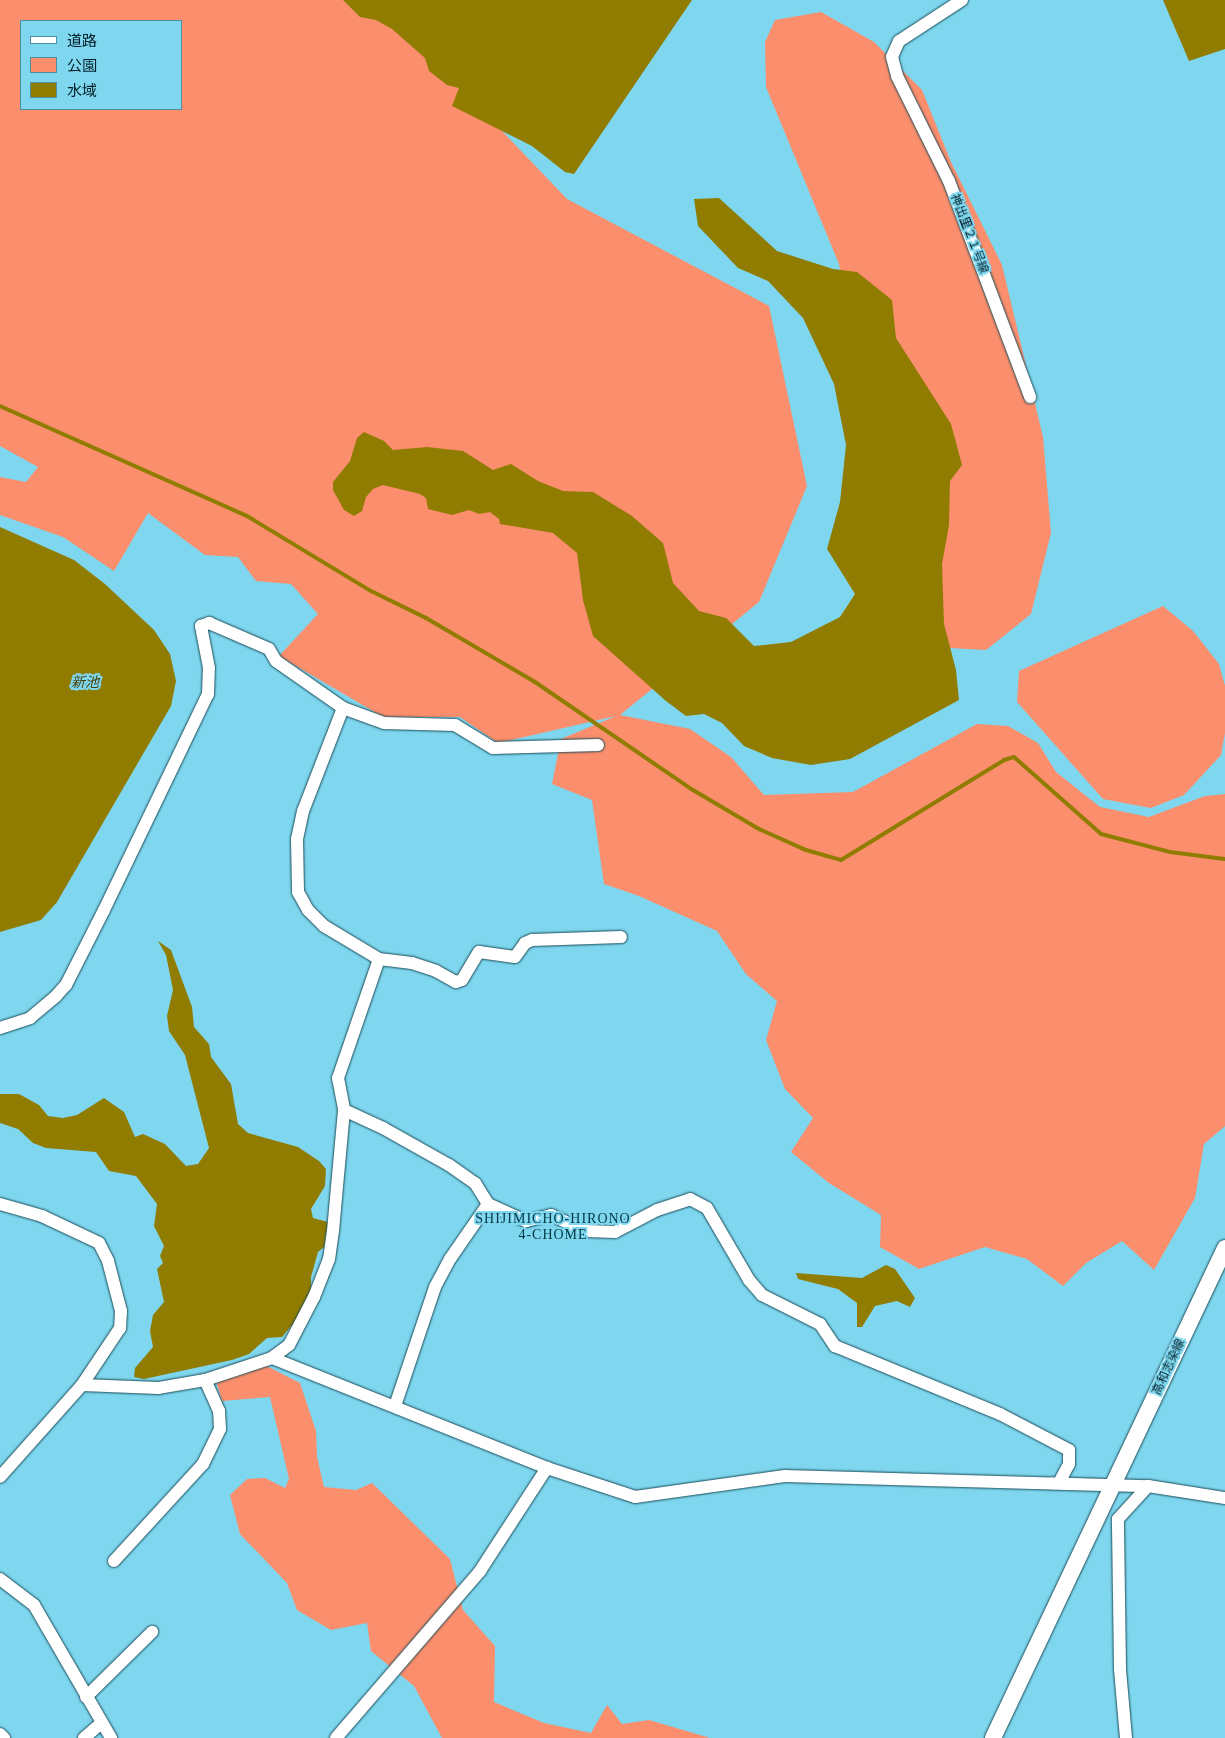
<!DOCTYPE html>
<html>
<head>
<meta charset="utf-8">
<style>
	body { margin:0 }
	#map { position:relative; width:1225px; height:1738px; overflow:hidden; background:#7fd7ef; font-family:"Times New Roman","Noto Sans JP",serif }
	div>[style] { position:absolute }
	.green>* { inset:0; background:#fb8e6c }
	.water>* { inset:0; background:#907c00 }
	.stream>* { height:4px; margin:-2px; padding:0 2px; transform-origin:2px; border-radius:2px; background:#907c00 }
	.roads { filter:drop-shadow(0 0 1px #1c4c58) drop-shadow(0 0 1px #1c4c58) }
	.minor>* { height:12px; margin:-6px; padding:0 6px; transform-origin:6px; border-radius:6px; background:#fff }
	.tertiary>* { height:16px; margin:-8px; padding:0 8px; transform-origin:8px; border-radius:8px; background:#fff }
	span { translate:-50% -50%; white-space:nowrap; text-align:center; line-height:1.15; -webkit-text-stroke:4px #7fd7ef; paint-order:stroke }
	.street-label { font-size:12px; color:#042028 }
	.water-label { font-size:14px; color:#4b4107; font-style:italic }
	.neighbourhood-label { font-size:14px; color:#023743; letter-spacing:1px }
	.legend { position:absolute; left:20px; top:20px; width:162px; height:90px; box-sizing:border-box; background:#7fd7ef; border:1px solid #4e8e9f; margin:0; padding:6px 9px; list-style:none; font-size:15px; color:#042028 }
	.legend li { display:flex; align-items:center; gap:10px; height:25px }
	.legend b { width:25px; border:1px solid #4e8e9f }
</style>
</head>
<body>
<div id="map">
	<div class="green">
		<i style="clip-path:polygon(evenodd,0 0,377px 0,567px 199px,769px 306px,807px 486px,759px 602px,620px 715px,690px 729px,731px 757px,764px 795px,853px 792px,977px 724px,1008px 726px,1038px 743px,1056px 772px,1100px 807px,1149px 817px,1205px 796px,1225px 794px,1225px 1126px,1204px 1144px,1195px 1198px,1154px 1270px,1122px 1241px,1086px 1263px,1063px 1286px,1027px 1259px,985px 1247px,919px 1269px,880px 1247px,881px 1215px,829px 1183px,791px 1152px,813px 1118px,785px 1089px,766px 1040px,777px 1001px,746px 974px,717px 931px,639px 896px,604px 884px,592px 800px,552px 784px,561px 739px,616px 716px,498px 743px,460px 717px,383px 717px,279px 656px,318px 614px,291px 584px,256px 581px,238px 557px,205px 555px,148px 513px,114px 571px,63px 537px,0 515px,0 477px,26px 482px,38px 467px,0 446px,0 0,21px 21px,181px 21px,181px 109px,21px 109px,21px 21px)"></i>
		<i style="clip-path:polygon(821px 12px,874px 42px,922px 90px,951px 162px,1002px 265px,1043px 437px,1051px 533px,1031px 614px,986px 650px,932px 647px,847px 315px,839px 264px,766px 87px,765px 42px,775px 20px)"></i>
		<i style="clip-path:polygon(1163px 606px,1193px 631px,1219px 664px,1225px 686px,1225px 733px,1221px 755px,1184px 795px,1151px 808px,1103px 799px,1017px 702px,1019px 671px)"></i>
		<i style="clip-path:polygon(263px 1364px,300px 1383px,316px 1431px,317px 1457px,324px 1487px,356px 1490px,372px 1483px,450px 1559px,463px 1610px,495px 1646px,494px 1702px,544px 1723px,591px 1733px,607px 1705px,622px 1724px,649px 1720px,710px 1738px,442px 1738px,414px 1686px,371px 1651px,367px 1623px,331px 1630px,297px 1610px,287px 1583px,240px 1534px,230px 1495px,247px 1479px,265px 1478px,285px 1488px,289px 1479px,270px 1397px,222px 1401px,216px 1381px)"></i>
	</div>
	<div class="water">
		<i style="clip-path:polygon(343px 0,692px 0,574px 174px,565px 172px,532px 146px,452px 106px,459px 88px,447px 85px,429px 71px,425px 58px,392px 29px,376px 20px,360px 17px)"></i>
		<i style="clip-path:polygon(1163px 0,1225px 0,1225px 49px,1189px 61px)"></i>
		<i style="clip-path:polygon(719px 198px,777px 251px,833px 269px,857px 272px,892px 300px,896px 338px,951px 424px,962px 465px,950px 481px,949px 525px,942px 564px,944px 624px,956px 670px,959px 700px,850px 759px,811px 765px,772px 758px,744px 746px,722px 723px,704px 714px,686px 716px,666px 701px,593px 636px,583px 600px,577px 553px,553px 533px,500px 524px,499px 519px,490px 512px,479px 514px,469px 510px,452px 515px,428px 509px,426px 498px,420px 494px,383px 485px,373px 489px,366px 497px,362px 511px,354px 516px,344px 510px,333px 490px,333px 482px,350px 461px,357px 438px,364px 432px,384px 441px,393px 450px,427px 447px,463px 451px,493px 470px,511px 464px,538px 481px,563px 491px,593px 492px,632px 516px,663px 543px,673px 583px,699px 611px,726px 618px,754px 646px,791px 642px,840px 617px,855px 594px,827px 549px,840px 502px,846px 445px,834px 384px,803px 318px,768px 281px,738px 268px,698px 226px,694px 199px)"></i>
		<i style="clip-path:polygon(0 527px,74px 560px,105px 584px,154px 630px,170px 654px,176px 681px,171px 706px,57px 902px,41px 920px,0 932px)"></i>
		<i style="clip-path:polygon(158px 941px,171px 950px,192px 1007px,194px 1027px,209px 1044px,211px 1057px,231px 1084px,238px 1124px,248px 1133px,298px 1147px,319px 1161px,326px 1169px,325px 1186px,311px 1209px,313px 1218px,328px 1222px,324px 1247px,318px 1252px,311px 1277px,311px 1292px,293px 1324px,282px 1337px,267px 1338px,249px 1354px,232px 1360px,144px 1379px,134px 1377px,135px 1368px,153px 1347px,150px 1331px,153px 1315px,164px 1302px,157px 1269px,163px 1263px,160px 1256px,164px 1246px,154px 1226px,157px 1204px,136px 1176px,109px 1171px,96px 1152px,46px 1148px,33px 1143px,18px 1129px,0 1123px,0 1094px,19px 1094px,39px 1105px,48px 1116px,63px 1118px,77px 1115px,104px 1098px,124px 1112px,135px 1137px,143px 1134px,165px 1144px,186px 1166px,198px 1164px,209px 1148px,185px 1055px,169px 1031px,167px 1016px,173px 990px,166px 955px)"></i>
		<i style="clip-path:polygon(886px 1265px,895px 1269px,915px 1298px,910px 1307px,897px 1301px,875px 1306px,862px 1327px,857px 1327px,857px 1303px,838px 1289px,798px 1279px,796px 1273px,862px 1278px)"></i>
	</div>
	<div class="stream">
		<i style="left:0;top:406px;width:270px;rotate:24deg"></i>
		<i style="left:247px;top:516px;width:145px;rotate:31.2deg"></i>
		<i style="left:371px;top:591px;width:61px;rotate:26.1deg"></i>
		<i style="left:426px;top:618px;width:126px;rotate:30.4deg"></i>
		<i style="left:535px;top:682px;width:191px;rotate:34.4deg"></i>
		<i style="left:693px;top:790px;width:77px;rotate:30.6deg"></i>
		<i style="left:759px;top:829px;width:51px;rotate:24.1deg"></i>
		<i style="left:806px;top:850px;width:36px;rotate:16deg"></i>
		<i style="left:841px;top:860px;width:191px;rotate:-31.5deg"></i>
		<i style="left:1004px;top:760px;width:10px;rotate:-17deg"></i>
		<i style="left:1014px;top:757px;width:116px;rotate:41.5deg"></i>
		<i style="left:1101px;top:834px;width:71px;rotate:14.6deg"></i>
		<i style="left:1170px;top:852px;width:55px;rotate:7.3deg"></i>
	</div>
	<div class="roads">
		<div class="minor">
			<i style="left:962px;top:0;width:75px;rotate:146.9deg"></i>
			<i style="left:899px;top:41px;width:17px;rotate:114deg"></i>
			<i style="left:892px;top:57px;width:20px;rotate:75deg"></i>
			<i style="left:897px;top:76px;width:117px;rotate:63.7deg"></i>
			<i style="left:949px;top:181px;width:231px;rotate:69.4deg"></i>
			<i style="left:343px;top:708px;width:44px;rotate:20.1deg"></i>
			<i style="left:384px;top:723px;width:71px;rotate:1.6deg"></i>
			<i style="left:455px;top:725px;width:44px;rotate:31.2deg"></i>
			<i style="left:493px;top:748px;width:105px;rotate:-1.6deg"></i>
			<i style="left:379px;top:959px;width:33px;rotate:7deg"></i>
			<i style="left:412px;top:963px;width:25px;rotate:18deg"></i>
			<i style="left:436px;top:971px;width:23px;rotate:29deg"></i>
			<i style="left:456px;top:982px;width:6px;rotate:-18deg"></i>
			<i style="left:462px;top:980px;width:33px;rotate:-59deg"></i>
			<i style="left:479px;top:952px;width:36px;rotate:8deg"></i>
			<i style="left:515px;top:957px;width:17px;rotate:-54deg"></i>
			<i style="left:525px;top:943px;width:8px;rotate:-23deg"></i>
			<i style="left:532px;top:940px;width:89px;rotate:-1.9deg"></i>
			<i style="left:0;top:1028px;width:32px;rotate:-18deg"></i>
			<i style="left:30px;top:1018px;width:34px;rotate:-40deg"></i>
			<i style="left:56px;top:996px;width:15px;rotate:-48deg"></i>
			<i style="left:66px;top:985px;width:84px;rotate:-63.1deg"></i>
			<i style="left:104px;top:910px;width:240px;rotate:-64.3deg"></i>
			<i style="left:208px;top:694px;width:26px;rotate:-88deg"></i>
			<i style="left:209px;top:668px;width:43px;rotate:-100.8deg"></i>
			<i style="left:201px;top:626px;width:9px;rotate:-21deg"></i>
			<i style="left:209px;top:623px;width:65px;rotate:23.4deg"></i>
			<i style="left:269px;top:649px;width:14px;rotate:60deg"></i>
			<i style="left:276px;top:661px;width:82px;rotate:35deg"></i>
			<i style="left:343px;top:708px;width:110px;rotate:111.2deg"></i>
			<i style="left:303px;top:811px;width:29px;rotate:102deg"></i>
			<i style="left:297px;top:839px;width:53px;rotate:88.9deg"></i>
			<i style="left:298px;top:892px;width:21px;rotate:61deg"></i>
			<i style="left:308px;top:910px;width:23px;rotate:45deg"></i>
			<i style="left:324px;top:926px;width:64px;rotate:31deg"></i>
			<i style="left:379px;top:959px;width:126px;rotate:109deg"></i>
			<i style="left:338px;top:1078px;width:33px;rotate:79deg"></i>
			<i style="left:344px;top:1110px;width:121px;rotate:95.2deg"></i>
			<i style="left:333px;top:1231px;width:28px;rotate:98deg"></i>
			<i style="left:329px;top:1259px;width:41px;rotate:111.5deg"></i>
			<i style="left:314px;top:1297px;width:54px;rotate:117.5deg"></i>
			<i style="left:289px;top:1345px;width:21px;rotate:143deg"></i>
			<i style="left:272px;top:1358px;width:71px;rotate:161.8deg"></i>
			<i style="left:205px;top:1380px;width:48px;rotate:170.3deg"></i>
			<i style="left:158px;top:1388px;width:76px;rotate:-177.7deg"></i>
			<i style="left:344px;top:1110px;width:43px;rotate:24.8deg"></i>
			<i style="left:383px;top:1128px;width:76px;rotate:29.3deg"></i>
			<i style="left:449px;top:1165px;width:32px;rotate:35deg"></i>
			<i style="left:475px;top:1183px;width:25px;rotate:58deg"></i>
			<i style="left:488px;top:1204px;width:42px;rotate:24.1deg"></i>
			<i style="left:526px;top:1221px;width:26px;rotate:-13deg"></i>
			<i style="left:551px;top:1215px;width:38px;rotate:25deg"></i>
			<i style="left:586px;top:1231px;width:29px;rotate:2deg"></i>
			<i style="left:615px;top:1232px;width:47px;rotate:-27.6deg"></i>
			<i style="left:657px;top:1210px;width:35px;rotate:-18deg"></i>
			<i style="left:690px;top:1199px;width:19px;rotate:28deg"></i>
			<i style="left:707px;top:1208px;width:83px;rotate:59.7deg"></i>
			<i style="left:749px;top:1280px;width:20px;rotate:49deg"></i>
			<i style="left:762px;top:1295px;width:65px;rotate:26.6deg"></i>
			<i style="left:820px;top:1324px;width:27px;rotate:56deg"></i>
			<i style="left:835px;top:1346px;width:178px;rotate:22.4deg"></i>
			<i style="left:1000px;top:1414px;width:78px;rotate:27.6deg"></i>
			<i style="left:1069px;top:1450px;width:14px;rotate:90deg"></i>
			<i style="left:1069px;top:1464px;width:21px;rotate:118deg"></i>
			<i style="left:0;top:1204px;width:44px;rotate:15.9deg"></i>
			<i style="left:42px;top:1216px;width:63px;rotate:25.3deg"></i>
			<i style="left:99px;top:1243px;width:20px;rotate:63deg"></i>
			<i style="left:108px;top:1261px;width:52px;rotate:75.4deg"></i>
			<i style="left:121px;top:1311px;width:17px;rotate:93deg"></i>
			<i style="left:120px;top:1328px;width:69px;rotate:123.7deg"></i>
			<i style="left:82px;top:1385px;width:123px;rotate:131.7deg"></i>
			<i style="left:272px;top:1358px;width:296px;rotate:21.8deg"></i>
			<i style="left:547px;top:1468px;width:93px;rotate:18.2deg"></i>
			<i style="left:635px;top:1497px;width:151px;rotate:-8deg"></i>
			<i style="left:785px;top:1476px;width:363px;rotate:1.6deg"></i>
			<i style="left:1148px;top:1486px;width:78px;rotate:8.9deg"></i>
			<i style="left:395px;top:1406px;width:126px;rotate:-71.4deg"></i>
			<i style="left:435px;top:1287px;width:32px;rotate:-62deg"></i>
			<i style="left:450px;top:1259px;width:67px;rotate:-55.4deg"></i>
			<i style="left:114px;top:1561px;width:132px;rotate:-47.5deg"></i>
			<i style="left:203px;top:1464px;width:39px;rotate:-64deg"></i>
			<i style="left:220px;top:1429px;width:18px;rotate:-93deg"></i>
			<i style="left:219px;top:1411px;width:34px;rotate:-114deg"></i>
			<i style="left:0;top:1579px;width:43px;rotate:37.4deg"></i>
			<i style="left:34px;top:1605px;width:154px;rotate:59.9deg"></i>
			<i style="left:86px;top:1697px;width:93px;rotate:-44.6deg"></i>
			<i style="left:0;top:1734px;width:6px;rotate:45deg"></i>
			<i style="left:84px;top:1738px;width:23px;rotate:-41deg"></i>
			<i style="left:336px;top:1738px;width:221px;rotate:-49.2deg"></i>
			<i style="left:480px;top:1571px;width:123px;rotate:-57deg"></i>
			<i style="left:1126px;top:1738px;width:69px;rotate:-95deg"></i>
			<i style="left:1120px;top:1669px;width:150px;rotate:-90.8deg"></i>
			<i style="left:1118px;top:1519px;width:45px;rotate:-47.7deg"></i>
		</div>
		<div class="tertiary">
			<i style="left:993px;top:1738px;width:542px;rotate:-64.66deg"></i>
		</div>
	</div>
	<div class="street-label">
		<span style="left:969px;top:234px;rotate:69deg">神出里２１号線</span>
		<span style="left:1169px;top:1367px;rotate:-65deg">高和志染線</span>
	</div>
	<div class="water-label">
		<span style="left:85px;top:683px">新池</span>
	</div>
	<div class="neighbourhood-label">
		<span style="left:553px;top:1227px">SHIJIMICHO-HIRONO<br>4-CHOME</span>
	</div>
	<ul class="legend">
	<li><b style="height:6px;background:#fff"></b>道路</li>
	<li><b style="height:14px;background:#fb8e6c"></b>公園</li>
	<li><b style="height:14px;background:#907c00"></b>水域</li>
	</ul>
</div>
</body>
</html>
